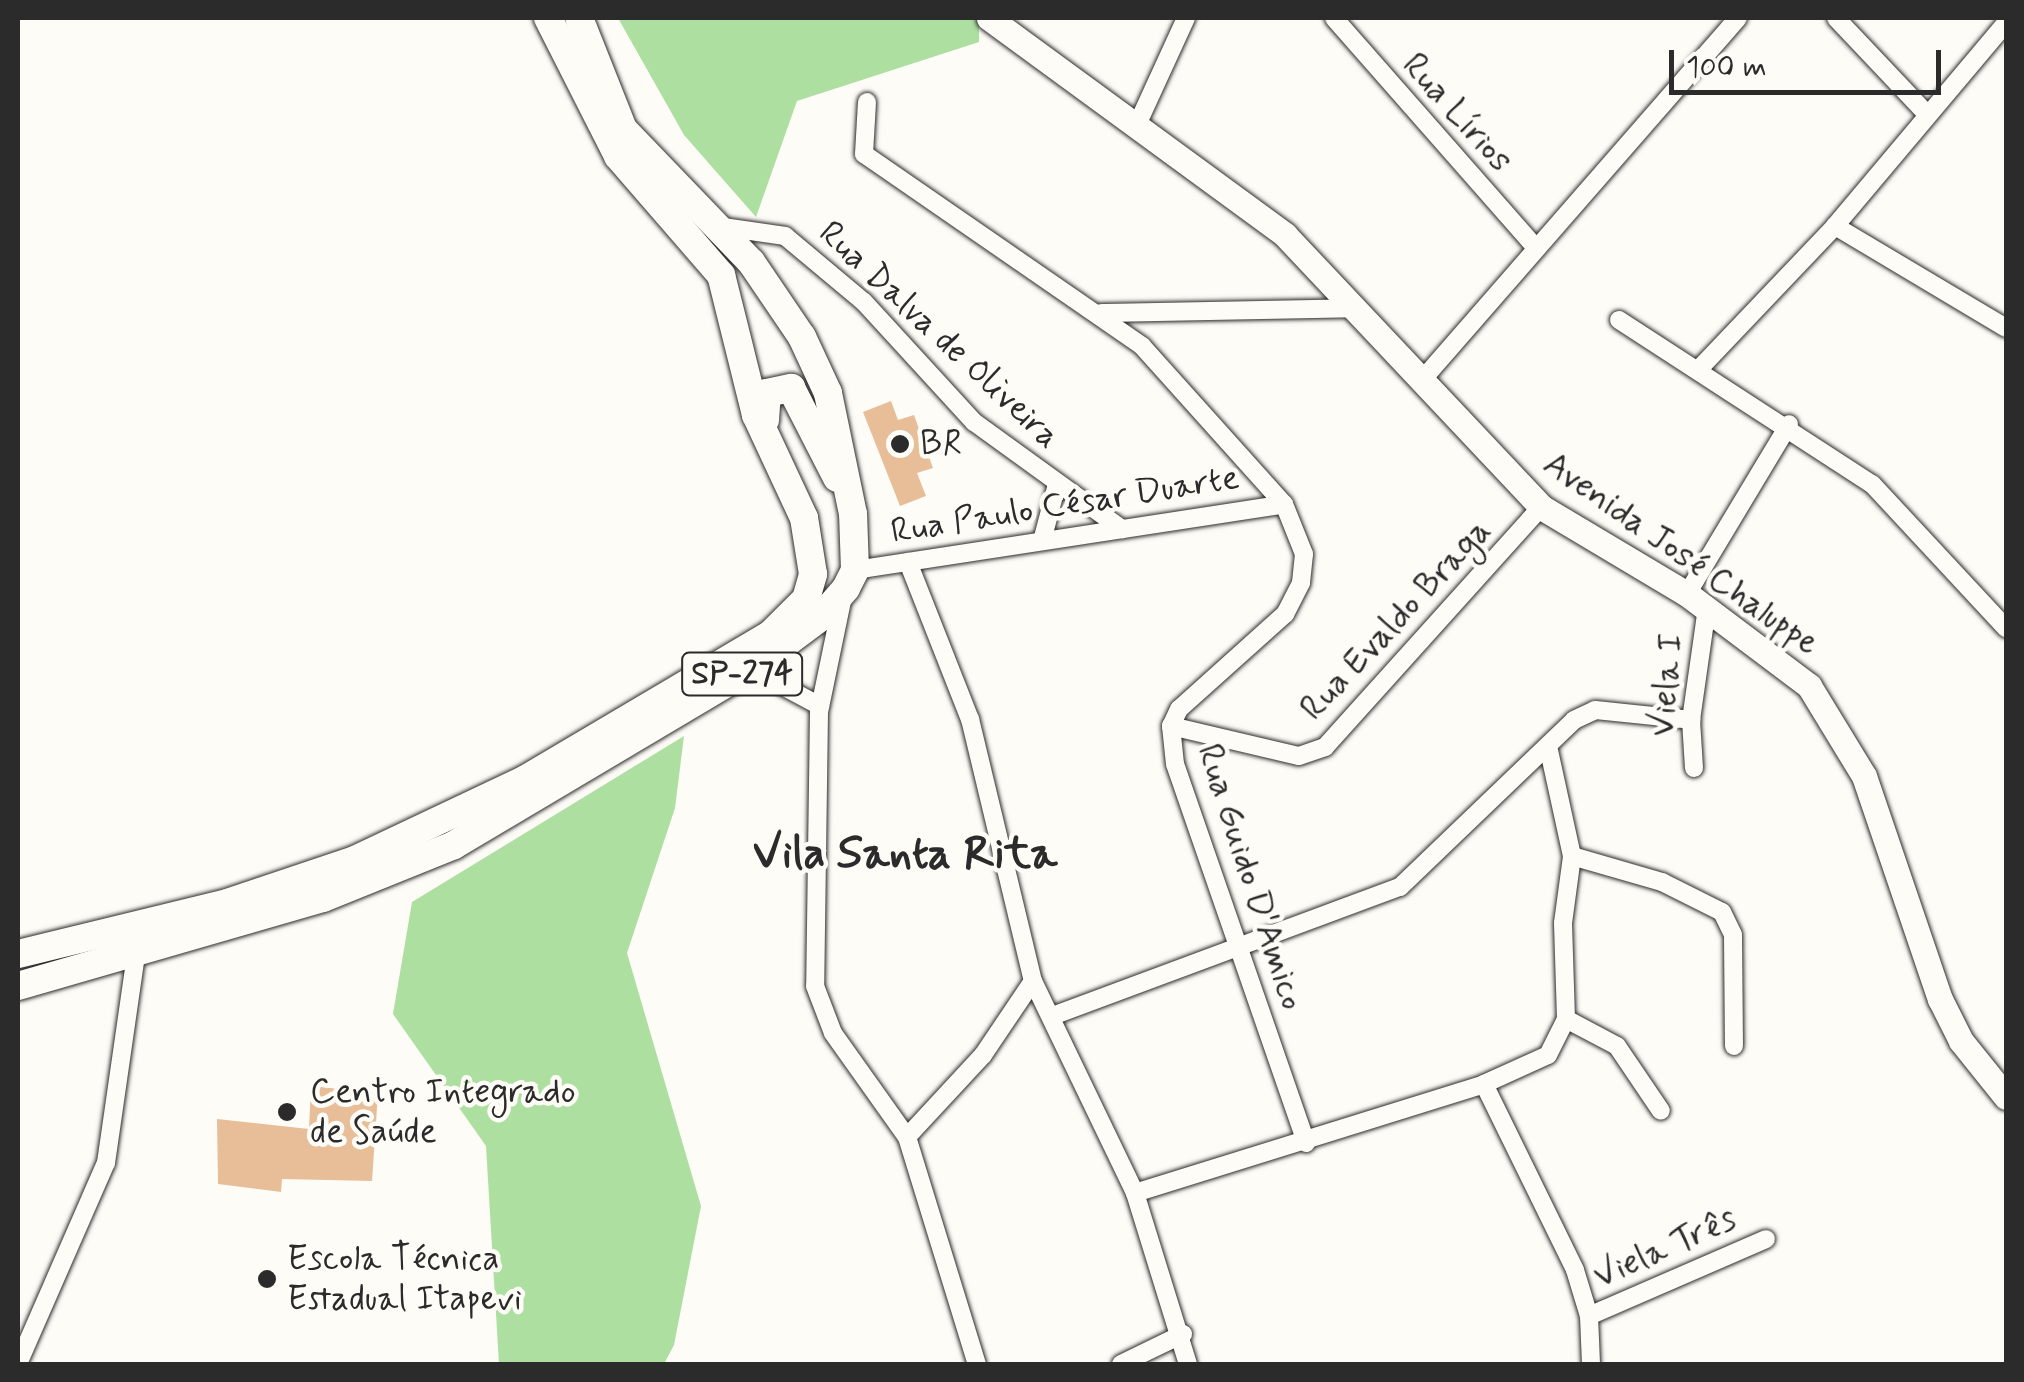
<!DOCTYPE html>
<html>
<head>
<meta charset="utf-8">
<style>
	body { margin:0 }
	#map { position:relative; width:2024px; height:1382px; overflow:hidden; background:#fdfcf7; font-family:Mynerve,sans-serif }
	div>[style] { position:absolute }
	.green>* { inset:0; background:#acdfa0 }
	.building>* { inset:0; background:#e7be97 }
	.roads { filter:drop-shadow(0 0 2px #2b2b2b) drop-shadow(0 0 2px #2b2b2b) }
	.street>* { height:18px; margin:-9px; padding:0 9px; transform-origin:9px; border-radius:9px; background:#fdfcf7 }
	.secondary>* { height:25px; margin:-12.5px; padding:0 12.5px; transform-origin:12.5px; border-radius:12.5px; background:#fdfcf7 }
	.primary>* { height:28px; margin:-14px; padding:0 14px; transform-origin:14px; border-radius:14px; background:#fdfcf7 }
	.dots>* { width:28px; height:28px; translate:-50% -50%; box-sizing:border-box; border:5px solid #fdfcf7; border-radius:50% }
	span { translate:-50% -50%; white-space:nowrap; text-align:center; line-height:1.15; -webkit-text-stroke:9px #fdfcf7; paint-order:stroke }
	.shield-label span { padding:2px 8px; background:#fdfcf7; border:2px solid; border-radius:8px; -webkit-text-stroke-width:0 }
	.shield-label { font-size:32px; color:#2b2b2b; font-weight:700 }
	.street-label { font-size:35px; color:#2b2b2b }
	.poi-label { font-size:35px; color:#2b2b2b }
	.left { translate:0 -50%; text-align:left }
	.district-label { font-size:45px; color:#2b2b2b; font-weight:700 }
	.frame { position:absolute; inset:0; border:20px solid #2b2b2b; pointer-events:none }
	.scale { position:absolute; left:1669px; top:50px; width:272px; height:45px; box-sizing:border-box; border:5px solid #2b2b2b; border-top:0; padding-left:12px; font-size:30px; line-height:35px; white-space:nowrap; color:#2b2b2b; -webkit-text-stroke:8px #fdfcf7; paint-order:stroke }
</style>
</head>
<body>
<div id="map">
	<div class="green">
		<i style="clip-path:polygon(618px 18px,979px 18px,979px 42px,797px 101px,756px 217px,684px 135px)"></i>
		<i style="clip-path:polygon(684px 736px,675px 808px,627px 953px,701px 1206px,674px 1345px,664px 1364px,499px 1364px,486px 1146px,393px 1014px,412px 902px)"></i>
	</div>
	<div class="building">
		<i style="clip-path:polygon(891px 401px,898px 420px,914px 415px,933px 468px,917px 473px,926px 496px,900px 506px,863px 412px)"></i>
		<i style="clip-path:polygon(311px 1086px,378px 1093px,372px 1181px,282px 1179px,281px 1192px,218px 1184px,217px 1119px,309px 1129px)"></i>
	</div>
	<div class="roads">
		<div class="street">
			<i style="left:1334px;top:18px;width:306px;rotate:48.7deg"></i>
			<i style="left:1836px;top:18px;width:129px;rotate:46.6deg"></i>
			<i style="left:867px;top:102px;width:52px;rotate:93.3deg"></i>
			<i style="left:864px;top:154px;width:338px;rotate:34.6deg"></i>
			<i style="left:1142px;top:346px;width:212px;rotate:48.1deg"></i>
			<i style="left:1284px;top:504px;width:54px;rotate:68.2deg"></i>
			<i style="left:1304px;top:554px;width:29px;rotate:96deg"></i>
			<i style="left:1301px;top:583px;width:35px;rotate:117deg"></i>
			<i style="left:1285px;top:614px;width:142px;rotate:138.1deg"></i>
			<i style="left:1179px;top:709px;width:19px;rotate:115deg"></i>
			<i style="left:1171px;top:726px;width:38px;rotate:84deg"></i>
			<i style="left:1175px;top:764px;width:401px;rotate:70.9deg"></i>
			<i style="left:1137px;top:125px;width:118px;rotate:-65.4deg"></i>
			<i style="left:716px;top:226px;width:70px;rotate:8.2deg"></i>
			<i style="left:785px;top:236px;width:103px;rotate:39.9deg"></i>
			<i style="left:864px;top:302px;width:163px;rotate:47.5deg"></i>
			<i style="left:974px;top:422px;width:183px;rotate:35.9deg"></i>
			<i style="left:1835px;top:226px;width:199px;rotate:30.8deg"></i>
			<i style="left:1101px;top:313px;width:256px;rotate:-1.1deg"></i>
			<i style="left:1619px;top:320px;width:302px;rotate:33deg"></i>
			<i style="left:1872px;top:484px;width:197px;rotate:47.1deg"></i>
			<i style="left:1698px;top:370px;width:199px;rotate:-46.4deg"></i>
			<i style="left:1835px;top:226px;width:265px;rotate:-49.9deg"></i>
			<i style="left:1423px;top:379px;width:479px;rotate:-48.9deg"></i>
			<i style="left:1042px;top:541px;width:55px;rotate:-75.2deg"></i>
			<i style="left:908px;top:562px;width:169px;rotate:68.5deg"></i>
			<i style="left:970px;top:719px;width:269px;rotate:76.5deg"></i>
			<i style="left:1033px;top:981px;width:235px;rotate:64.3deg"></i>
			<i style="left:1135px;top:1193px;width:179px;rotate:72.8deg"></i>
			<i style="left:855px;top:570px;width:434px;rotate:-8.7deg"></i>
			<i style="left:1687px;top:594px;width:198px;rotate:-59deg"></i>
			<i style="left:842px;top:601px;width:113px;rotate:101.7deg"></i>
			<i style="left:819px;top:712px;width:274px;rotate:90.8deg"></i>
			<i style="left:815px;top:986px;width:50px;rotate:69deg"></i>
			<i style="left:833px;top:1033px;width:128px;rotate:54.6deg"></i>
			<i style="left:907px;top:1137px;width:238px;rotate:72.9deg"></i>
			<i style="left:751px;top:669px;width:78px;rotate:28.2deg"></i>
			<i style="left:1171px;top:726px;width:131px;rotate:13.2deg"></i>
			<i style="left:1299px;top:756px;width:28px;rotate:-19deg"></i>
			<i style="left:1325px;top:747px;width:323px;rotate:-48deg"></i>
			<i style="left:1694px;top:768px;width:48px;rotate:-93.6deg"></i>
			<i style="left:1691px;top:720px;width:113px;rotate:-81.9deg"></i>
			<i style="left:1572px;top:856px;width:94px;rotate:16.1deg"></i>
			<i style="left:1662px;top:882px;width:67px;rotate:26.6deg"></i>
			<i style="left:1722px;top:912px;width:25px;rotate:64deg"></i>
			<i style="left:1733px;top:935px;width:111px;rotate:89.5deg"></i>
			<i style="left:1055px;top:1015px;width:368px;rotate:-20.4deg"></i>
			<i style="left:1400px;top:887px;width:241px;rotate:-43.8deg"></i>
			<i style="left:1574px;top:720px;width:23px;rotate:-25deg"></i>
			<i style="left:1595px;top:710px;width:97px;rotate:5.9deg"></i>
			<i style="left:1566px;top:1019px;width:58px;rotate:27.9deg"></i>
			<i style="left:1617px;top:1046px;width:78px;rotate:55.9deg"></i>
			<i style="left:1484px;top:1084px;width:207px;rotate:63.9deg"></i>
			<i style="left:1575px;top:1270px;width:48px;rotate:73.1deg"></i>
			<i style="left:1589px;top:1316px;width:48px;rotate:87.6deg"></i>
			<i style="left:907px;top:1137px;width:112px;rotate:-47.2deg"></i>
			<i style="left:983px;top:1055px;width:89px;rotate:-56deg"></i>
			<i style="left:1135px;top:1193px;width:366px;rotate:-17.3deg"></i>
			<i style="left:1484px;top:1084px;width:70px;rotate:-24.4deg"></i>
			<i style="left:1548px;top:1055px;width:40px;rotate:-63.4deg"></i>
			<i style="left:1566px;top:1019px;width:96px;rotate:-91.8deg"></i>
			<i style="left:1563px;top:923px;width:68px;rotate:-82.3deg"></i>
			<i style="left:1572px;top:856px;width:113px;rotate:-102.3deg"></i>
			<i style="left:1589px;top:1316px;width:193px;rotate:-23.5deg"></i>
			<i style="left:18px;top:1364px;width:219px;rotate:-66.4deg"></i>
			<i style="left:106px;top:1163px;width:216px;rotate:-81.8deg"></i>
			<i style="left:1121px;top:1364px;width:69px;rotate:-25.8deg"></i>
		</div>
		<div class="secondary">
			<i style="left:989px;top:18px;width:367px;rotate:36.2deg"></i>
			<i style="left:1285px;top:235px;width:374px;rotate:46.7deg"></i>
			<i style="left:1541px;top:507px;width:170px;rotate:30.8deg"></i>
			<i style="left:1687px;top:594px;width:153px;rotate:37deg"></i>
			<i style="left:1809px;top:686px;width:105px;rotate:58.6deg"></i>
			<i style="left:1864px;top:776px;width:236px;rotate:71.2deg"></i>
			<i style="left:1940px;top:999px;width:47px;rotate:63.4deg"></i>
			<i style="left:1961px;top:1041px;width:72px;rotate:51.2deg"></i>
		</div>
		<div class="primary">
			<i style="left:765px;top:420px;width:27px;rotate:-86deg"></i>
			<i style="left:767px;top:393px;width:25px;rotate:-12deg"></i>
			<i style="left:791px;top:388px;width:101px;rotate:62.9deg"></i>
			<i style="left:18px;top:954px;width:215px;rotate:-13.7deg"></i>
			<i style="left:227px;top:903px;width:135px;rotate:-18.6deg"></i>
			<i style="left:355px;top:860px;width:189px;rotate:-25.3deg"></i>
			<i style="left:526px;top:779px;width:285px;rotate:-30.6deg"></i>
			<i style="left:771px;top:634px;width:49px;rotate:-45deg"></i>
			<i style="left:806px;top:599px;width:26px;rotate:-74deg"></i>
			<i style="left:813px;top:574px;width:57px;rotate:-99.1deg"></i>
			<i style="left:804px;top:518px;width:114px;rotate:-115deg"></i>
			<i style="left:756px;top:415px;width:144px;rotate:-104deg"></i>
			<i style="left:721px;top:275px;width:157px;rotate:-130.9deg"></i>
			<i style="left:618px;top:156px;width:155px;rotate:-116.9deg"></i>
			<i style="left:18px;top:986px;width:317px;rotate:-16.1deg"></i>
			<i style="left:323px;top:898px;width:141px;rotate:-22deg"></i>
			<i style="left:454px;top:845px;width:345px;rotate:-30.7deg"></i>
			<i style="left:751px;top:669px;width:87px;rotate:-36.6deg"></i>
			<i style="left:821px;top:617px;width:38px;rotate:-49deg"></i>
			<i style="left:846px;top:588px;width:20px;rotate:-63deg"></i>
			<i style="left:855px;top:570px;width:56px;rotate:-92deg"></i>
			<i style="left:853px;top:514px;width:124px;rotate:-101.7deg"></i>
			<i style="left:828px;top:393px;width:62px;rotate:-114.9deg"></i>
			<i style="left:802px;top:337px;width:91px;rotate:-124.2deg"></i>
			<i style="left:751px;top:262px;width:185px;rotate:-133.9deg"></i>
			<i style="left:623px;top:129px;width:119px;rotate:-111.6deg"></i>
		</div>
	</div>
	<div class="dots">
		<i style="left:900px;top:444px;background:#2b2b2b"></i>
		<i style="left:287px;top:1112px;background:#2b2b2b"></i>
		<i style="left:267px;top:1279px;background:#2b2b2b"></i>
	</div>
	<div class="shield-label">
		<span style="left:742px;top:674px">SP-274</span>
	</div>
	<div class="street-label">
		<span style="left:1457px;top:113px;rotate:48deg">Rua Lírios</span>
		<span style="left:939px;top:335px;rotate:43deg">Rua Dalva de Oliveira</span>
		<span style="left:1065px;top:505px;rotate:-9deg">Rua Paulo César Duarte</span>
		<span style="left:1681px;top:554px;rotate:35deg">Avenida José Chaluppe</span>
		<span style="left:1396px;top:620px;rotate:-47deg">Rua Evaldo Braga</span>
		<span style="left:1667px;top:685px;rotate:-85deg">Viela I</span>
		<span style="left:1250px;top:877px;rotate:72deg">Rua Guido D'Amico</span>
		<span style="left:1665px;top:1248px;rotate:-24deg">Viela Três</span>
	</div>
	<div class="poi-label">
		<span class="left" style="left:920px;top:444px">BR</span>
		<span class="left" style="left:310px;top:1112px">Centro Integrado<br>de Saúde</span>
		<span class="left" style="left:287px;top:1279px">Escola Técnica<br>Estadual Itapevi</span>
	</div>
	<div class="district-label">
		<span style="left:905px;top:855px">Vila Santa Rita</span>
	</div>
	<div class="frame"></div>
	<div class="scale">100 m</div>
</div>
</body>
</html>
